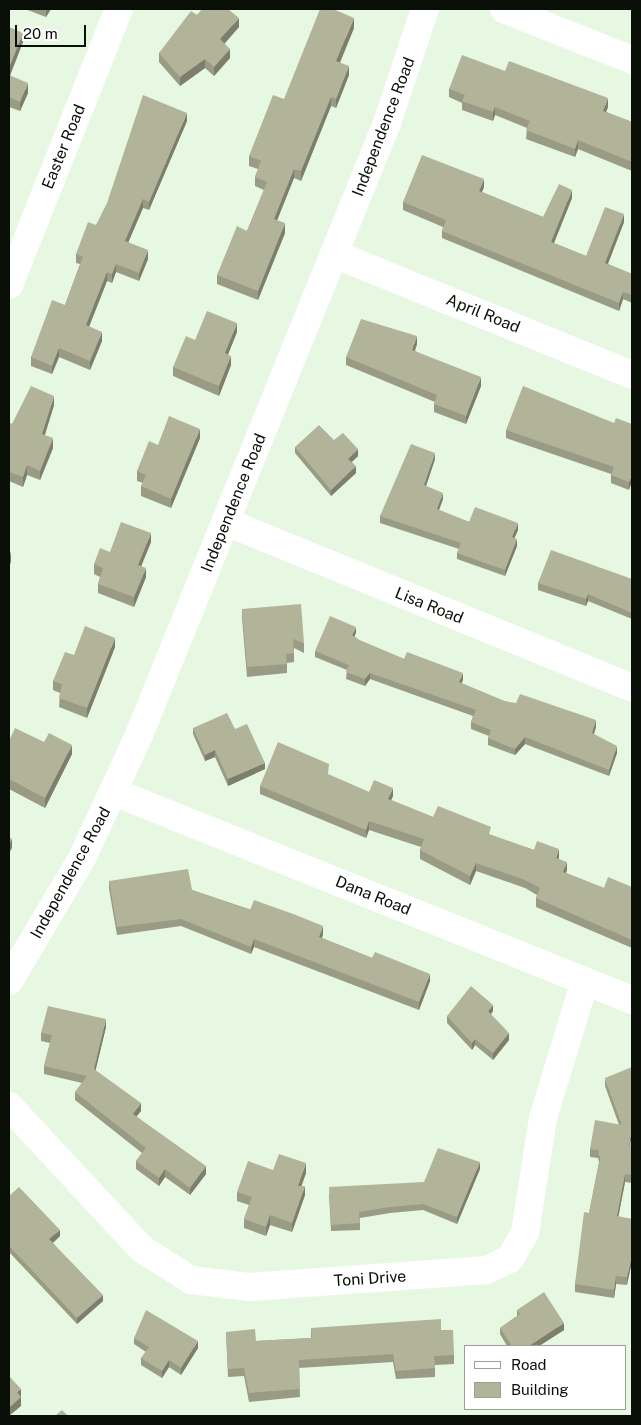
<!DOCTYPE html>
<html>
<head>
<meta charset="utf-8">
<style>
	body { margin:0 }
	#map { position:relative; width:641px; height:1425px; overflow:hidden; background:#e6f8e1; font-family:"Public Sans",sans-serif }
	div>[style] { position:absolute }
	.street>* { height:28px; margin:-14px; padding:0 14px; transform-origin:14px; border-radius:14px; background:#fff }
	.wall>* { inset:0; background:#999b84 }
	.shaded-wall>* { inset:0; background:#7d7e6c }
	.building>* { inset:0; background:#b2b49a }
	span { translate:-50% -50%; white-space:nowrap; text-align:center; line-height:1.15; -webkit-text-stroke:5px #fff; paint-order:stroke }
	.street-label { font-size:16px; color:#090f07 }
	.frame { position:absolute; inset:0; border:10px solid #090f07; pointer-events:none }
	.legend { position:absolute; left:464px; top:1345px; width:162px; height:65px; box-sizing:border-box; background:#fff; border:1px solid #9d9f9c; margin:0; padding:6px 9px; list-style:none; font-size:15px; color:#090f07 }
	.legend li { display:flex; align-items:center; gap:10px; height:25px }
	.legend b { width:25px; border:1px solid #9d9f9c }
	.scale { position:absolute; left:15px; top:25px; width:71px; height:22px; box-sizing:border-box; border:2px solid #090f07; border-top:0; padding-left:6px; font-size:15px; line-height:18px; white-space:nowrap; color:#090f07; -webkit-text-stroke:4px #fff; paint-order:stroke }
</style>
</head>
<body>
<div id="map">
	<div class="street">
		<i style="left:504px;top:9px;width:138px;rotate:21.7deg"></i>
		<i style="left:334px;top:254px;width:322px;rotate:22.1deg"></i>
		<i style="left:9px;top:285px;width:297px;rotate:-68.3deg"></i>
		<i style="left:226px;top:522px;width:439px;rotate:22.2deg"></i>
		<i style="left:114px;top:792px;width:558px;rotate:21.88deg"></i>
		<i style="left:9px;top:981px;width:143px;rotate:-59.3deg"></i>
		<i style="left:82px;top:858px;width:136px;rotate:-65.1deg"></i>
		<i style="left:139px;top:735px;width:660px;rotate:-67.94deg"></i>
		<i style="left:387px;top:123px;width:120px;rotate:-71.6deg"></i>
		<i style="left:9px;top:1106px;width:195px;rotate:47.1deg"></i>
		<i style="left:142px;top:1249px;width:58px;rotate:32.3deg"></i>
		<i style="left:191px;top:1280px;width:58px;rotate:6.9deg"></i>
		<i style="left:249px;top:1287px;width:239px;rotate:-4.1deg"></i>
		<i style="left:487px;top:1270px;width:25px;rotate:-26deg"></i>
		<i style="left:510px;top:1259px;width:30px;rotate:-60deg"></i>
		<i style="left:525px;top:1233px;width:116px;rotate:-81.1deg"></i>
		<i style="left:543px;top:1118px;width:143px;rotate:-73deg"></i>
	</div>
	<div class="wall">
		<i style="clip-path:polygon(25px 9px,51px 9px,46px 17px)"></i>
		<i style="clip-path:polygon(197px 15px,239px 27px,224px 43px,230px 58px,214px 76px,205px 68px,180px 86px,159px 62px,159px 53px)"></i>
		<i style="clip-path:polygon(9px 27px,23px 42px,10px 75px,28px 93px,20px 111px,9px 107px,9px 108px)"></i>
		<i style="clip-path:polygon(354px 28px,340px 63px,349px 75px,336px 108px,331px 106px,301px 181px,294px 178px,277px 220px,285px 233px,258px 300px,217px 284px,217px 275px,247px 231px,264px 190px,255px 186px,255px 177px,258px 169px,249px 166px,249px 156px)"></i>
		<i style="clip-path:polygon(505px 71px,608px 107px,606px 112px,632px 122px,632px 171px,578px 149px,575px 157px,526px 139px,527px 128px,495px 115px,493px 121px,462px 110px,462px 103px,449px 97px,449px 89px)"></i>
		<i style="clip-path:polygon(187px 121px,149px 210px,143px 208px,128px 242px,148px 259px,139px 281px,116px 272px,112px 283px,107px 281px,89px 327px,102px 341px,90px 370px,59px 357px,52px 374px,31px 366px,31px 357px,65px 305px,80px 264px,76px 263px,76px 254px,96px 225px)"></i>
		<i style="clip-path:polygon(484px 187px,482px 192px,543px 217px,572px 198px,554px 243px,586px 256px,624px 222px,608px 264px,632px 274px,632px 303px,623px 299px,619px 311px,442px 238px,442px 231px,443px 227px,403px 210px,403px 202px)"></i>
		<i style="clip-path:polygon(237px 332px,228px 354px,231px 365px,219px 396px,173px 376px,173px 367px,195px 340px)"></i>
		<i style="clip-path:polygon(417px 344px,415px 351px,481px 386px,466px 424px,434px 412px,434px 404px,435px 402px,346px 365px,346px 357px)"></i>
		<i style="clip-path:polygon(54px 405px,45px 435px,53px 448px,40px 480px,27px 475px,23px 487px,9px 481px,9px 423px,12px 424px)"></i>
		<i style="clip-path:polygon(614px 423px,632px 424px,629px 490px,611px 483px,611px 474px,506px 438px,506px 430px)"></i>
		<i style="clip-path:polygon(200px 438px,171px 508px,141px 496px,141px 486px,143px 483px,137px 481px,137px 471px,158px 445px)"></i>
		<i style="clip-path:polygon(334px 440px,358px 456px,352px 462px,356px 473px,331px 496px,295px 453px,295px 447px)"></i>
		<i style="clip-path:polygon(435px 459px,426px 486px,443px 499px,439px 510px,469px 522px,518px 530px,514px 538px,517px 546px,505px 576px,457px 559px,457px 553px,459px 549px,380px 523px,380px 516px)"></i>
		<i style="clip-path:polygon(151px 542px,141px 566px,146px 577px,134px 607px,98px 593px,98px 584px,100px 577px,94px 574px,94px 564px,110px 552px)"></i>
		<i style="clip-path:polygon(632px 579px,632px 619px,588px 601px,586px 606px,538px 590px,538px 583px)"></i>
		<i style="clip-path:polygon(242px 609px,304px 643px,304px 653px,294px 648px,294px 662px,287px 663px,287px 673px,247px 677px,242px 618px)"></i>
		<i style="clip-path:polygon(356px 633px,354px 636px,359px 640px,404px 659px,463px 680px,461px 683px,504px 701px,596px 727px,594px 734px,617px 753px,609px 776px,525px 744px,515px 755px,488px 745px,488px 738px,489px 736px,471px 729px,471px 722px,473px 716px,370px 679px,365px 686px,346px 679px,347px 670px,315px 657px,315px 651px)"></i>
		<i style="clip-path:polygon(115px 647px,87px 718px,59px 707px,60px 693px,53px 690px,53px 681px,74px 655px)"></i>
		<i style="clip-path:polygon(193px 728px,235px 729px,265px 769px,228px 786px,215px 757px,205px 761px,193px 734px)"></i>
		<i style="clip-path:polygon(9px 741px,44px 742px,72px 754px,45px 808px,9px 789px)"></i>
		<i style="clip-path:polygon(329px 775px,369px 792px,393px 796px,391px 800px,433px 817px,491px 835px,534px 850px,559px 857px,559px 859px,567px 870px,566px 873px,604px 888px,632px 887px,632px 948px,536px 907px,536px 898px,537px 895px,525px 888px,476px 871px,470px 885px,420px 859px,420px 850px,421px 847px,369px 830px,366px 838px,260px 794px,260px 786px)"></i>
		<i style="clip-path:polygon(109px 881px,192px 890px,323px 934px,322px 938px,430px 981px,419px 1010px,254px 947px,251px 954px,181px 926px,117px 935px,109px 889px)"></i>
		<i style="clip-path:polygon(493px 1011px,491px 1014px,509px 1040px,493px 1060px,475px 1045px,472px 1050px,447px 1023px,447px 1016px)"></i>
		<i style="clip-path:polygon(106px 1027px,95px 1071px,141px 1111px,136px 1116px,206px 1174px,190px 1195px,165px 1177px,159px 1186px,136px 1169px,136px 1161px,142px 1153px,75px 1100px,75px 1092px,82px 1083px,44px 1074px,44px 1066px,50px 1043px,41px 1041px,41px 1033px)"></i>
		<i style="clip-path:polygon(605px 1078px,630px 1145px,632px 1145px,632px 1183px,625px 1182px,618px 1217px,632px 1219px,627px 1285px,616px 1284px,614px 1298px,575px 1292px,575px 1284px,599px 1162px,598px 1158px,590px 1157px,590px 1149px,619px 1125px,605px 1086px)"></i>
		<i style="clip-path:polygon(480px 1169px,457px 1224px,423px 1210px,390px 1213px,360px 1218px,360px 1230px,331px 1231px,329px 1194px,424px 1182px)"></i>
		<i style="clip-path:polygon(273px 1170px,306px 1173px,301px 1186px,305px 1195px,292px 1232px,270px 1225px,266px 1236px,244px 1228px,244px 1219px,249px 1205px,237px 1201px,237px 1192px)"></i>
		<i style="clip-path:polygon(9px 1196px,60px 1236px,53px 1243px,103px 1301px,77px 1324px,9px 1252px)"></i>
		<i style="clip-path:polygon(517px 1310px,564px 1330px,539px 1346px,507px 1346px,500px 1334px,500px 1328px,517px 1316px)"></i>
		<i style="clip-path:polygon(311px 1328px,441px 1330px,454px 1355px,454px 1364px,435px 1365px,435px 1377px,396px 1379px,393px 1362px,299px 1368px,300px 1397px,249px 1402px,244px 1376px,228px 1377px,226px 1332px,256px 1341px,311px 1338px)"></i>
		<i style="clip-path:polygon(134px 1338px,198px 1348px,181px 1375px,169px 1367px,162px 1378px,141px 1365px,141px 1358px,146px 1352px,134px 1344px)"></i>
	</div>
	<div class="shaded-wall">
		<i style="clip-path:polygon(46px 9px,51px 9px,46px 17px)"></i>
		<i style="clip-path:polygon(239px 18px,239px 27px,220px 49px,220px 39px)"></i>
		<i style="clip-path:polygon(354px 18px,354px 28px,336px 71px,336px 61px)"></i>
		<i style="clip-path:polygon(23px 33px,23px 42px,9px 78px,9px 68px)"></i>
		<i style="clip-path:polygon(230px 49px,230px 58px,214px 76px,214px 67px)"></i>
		<i style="clip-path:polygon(205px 59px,205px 68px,180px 86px,180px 77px)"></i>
		<i style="clip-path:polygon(349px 66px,349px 75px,336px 108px,336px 99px)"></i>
		<i style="clip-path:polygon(28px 83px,28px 93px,20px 111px,20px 102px)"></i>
		<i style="clip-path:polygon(331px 97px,331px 106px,301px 181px,301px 171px)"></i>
		<i style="clip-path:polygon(608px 98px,608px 107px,603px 120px,603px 111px)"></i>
		<i style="clip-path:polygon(495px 107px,495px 115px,493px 121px,493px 112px)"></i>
		<i style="clip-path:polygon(187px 113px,187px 121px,149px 210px,149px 202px)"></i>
		<i style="clip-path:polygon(578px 140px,578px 149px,575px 157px,575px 149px)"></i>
		<i style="clip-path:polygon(294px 169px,294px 178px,274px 228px,274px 219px)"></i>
		<i style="clip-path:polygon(484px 179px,484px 187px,479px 199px,479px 191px)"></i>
		<i style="clip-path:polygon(572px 190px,572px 198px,551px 250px,551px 242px)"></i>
		<i style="clip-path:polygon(143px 199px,143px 208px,125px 250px,125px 241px)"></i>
		<i style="clip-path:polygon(624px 214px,624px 222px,605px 271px,605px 263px)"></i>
		<i style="clip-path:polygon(285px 223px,285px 233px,258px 300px,258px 291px)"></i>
		<i style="clip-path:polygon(148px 250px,148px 259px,139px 281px,139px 273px)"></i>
		<i style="clip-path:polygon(116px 264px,116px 272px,112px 283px,112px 274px)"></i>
		<i style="clip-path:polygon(107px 272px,107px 281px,86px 334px,86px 325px)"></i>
		<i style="clip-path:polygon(623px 292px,623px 299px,619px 311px,619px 303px)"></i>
		<i style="clip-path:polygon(237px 323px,237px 332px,225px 362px,225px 353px)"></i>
		<i style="clip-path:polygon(102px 332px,102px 341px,90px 370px,90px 361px)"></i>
		<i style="clip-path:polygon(417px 336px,417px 344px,412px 358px,412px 350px)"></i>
		<i style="clip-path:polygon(59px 348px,59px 357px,52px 374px,52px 366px)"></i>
		<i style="clip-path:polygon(231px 356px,231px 365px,219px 396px,219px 386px)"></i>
		<i style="clip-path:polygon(481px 377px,481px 386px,466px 424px,466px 416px)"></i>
		<i style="clip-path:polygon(54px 396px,54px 405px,42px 443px,42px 434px)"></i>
		<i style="clip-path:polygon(200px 429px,200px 438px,171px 508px,171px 499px)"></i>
		<i style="clip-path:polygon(53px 438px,53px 448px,40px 480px,40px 471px)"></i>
		<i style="clip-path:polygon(358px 449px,358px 456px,348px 465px,348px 459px)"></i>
		<i style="clip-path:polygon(435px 453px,435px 459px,424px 492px,424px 485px)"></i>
		<i style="clip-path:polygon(27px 465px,27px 475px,23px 487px,23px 477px)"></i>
		<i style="clip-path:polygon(356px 466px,356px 473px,331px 496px,331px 490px)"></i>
		<i style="clip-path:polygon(632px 474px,632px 482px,629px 490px,629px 482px)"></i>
		<i style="clip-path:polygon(443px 493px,443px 499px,437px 515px,437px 509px)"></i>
		<i style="clip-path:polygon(518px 523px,518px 530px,512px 544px,512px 537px)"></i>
		<i style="clip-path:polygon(151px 533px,151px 542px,138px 574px,138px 565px)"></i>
		<i style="clip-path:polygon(517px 539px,517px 546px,505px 576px,505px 570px)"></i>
		<i style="clip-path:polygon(11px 552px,11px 562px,9px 567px,9px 558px)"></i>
		<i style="clip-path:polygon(146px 568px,146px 577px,134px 607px,134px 597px)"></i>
		<i style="clip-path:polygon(588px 594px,588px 601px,586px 606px,586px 599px)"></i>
		<i style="clip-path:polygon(356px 627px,356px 633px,352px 641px,352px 635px)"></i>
		<i style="clip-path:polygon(115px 638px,115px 647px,87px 718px,87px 708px)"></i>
		<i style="clip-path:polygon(370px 673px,370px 679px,365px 686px,365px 679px)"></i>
		<i style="clip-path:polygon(463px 673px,463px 680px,459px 689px,459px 682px)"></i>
		<i style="clip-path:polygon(596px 720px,596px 727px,592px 739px,592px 733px)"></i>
		<i style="clip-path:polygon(525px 737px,525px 744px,515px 755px,515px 749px)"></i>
		<i style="clip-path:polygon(72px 745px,72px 754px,45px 808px,45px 798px)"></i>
		<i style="clip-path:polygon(617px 746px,617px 753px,609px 776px,609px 770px)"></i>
		<i style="clip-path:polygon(215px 750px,215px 757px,205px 761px,205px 755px)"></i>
		<i style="clip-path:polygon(265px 763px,265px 769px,228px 786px,228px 779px)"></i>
		<i style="clip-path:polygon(393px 788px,393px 796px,388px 807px,388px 799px)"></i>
		<i style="clip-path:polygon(369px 821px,369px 830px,366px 838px,366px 830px)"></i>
		<i style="clip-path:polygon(12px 839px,12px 848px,9px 853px,9px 844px)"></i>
		<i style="clip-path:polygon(559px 849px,559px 857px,556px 866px,556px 858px)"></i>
		<i style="clip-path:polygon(567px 862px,567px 870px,563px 880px,563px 872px)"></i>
		<i style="clip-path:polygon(476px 863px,476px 871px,470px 885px,470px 876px)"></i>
		<i style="clip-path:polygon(323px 926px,323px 934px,319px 945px,319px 937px)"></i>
		<i style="clip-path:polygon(254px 939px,254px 947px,251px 954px,251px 947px)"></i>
		<i style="clip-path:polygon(430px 974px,430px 981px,419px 1010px,419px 1002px)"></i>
		<i style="clip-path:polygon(493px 1005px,493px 1011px,488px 1018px,488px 1011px)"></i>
		<i style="clip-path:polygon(106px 1019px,106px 1027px,94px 1077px,94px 1069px)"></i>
		<i style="clip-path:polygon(509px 1033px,509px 1040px,493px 1060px,493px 1053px)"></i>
		<i style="clip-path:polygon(475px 1039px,475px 1045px,472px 1050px,472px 1043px)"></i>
		<i style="clip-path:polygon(141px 1103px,141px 1111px,133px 1121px,133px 1114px)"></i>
		<i style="clip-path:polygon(632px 1126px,632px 1134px,629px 1152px,629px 1145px)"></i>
		<i style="clip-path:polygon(480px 1162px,480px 1169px,457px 1224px,457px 1217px)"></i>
		<i style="clip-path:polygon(306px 1163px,306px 1173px,298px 1196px,298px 1186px)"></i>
		<i style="clip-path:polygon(206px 1166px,206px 1174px,190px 1195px,190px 1188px)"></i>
		<i style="clip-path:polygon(165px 1169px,165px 1177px,159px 1186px,159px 1178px)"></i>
		<i style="clip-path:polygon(625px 1174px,625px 1182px,617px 1224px,617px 1216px)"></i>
		<i style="clip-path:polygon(305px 1186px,305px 1195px,292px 1232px,292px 1223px)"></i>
		<i style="clip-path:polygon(270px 1215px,270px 1225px,266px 1236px,266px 1227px)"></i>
		<i style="clip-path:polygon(60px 1230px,60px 1236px,49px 1246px,49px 1239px)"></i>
		<i style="clip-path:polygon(632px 1254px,632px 1262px,627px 1285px,627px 1277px)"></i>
		<i style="clip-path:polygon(616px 1276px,616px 1284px,614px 1298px,614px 1290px)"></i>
		<i style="clip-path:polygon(103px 1295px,103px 1301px,77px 1324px,77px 1318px)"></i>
		<i style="clip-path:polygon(564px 1323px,564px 1330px,539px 1346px,529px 1346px)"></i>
		<i style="clip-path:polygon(198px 1341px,198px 1348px,181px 1375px,181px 1368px)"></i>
		<i style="clip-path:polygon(169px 1360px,169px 1367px,162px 1378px,162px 1371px)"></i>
		<i style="clip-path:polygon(21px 1389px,21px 1406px,9px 1416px,9px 1408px,17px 1392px)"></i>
	</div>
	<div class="building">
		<i style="clip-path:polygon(202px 9px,228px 9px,239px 18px,220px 39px,230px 49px,214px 67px,205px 59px,180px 77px,159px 53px,191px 11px,197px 15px)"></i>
		<i style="clip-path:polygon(320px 9px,333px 9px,354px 18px,336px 61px,349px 66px,336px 99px,331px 97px,301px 171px,294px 169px,274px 219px,285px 223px,258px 291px,217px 275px,237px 226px,247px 231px,267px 182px,255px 177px,261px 161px,249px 156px,273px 95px,284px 99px)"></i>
		<i style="clip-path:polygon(9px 27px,23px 33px,9px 68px)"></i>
		<i style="clip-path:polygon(462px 55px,505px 71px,509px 61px,608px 98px,603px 111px,632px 122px,632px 162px,578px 140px,575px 149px,526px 130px,530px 121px,495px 107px,493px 112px,462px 101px,465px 95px,449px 89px)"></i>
		<i style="clip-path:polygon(9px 75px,28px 83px,20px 102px,9px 97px,9px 98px)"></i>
		<i style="clip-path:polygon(143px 95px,187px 113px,149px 202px,143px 199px,125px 241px,148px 250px,139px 273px,116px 264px,112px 274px,107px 272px,86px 325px,102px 332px,90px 361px,59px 348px,52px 366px,31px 357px,52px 300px,65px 305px,83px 257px,76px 254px,88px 222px,96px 225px,107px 203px)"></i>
		<i style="clip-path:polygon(422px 155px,484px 179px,479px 191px,543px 217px,559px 184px,572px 190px,551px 242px,586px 256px,605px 207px,624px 214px,605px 263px,632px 274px,632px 295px,623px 292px,619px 303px,442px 231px,446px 220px,403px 202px)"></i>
		<i style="clip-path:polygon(207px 311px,237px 323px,225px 353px,231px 356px,219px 386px,173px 367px,186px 336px,195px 340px)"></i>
		<i style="clip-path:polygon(361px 319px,417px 336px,412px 350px,481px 377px,466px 416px,434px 404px,437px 395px,346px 357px)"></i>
		<i style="clip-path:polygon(31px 386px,54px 396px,42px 434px,53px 438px,40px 471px,27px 465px,23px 477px,9px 472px,9px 423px,12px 424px)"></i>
		<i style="clip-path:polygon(523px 386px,614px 423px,616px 418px,632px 424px,632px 474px,629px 482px,611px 475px,614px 467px,506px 430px)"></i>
		<i style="clip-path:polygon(169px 416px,200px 429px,171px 499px,141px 486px,146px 475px,137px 471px,149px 441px,158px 445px)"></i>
		<i style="clip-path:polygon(319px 425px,334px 440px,343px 433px,358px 449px,348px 459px,356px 466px,331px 490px,295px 447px)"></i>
		<i style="clip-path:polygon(411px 444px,435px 453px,424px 485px,443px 493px,437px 509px,469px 522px,475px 507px,518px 523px,512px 537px,517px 539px,505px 570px,457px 553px,461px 543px,380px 516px)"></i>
		<i style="clip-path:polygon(121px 522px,151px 533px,138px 565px,146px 568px,134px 597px,98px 584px,103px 568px,94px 564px,100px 548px,110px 552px)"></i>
		<i style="clip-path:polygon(551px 550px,632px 579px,632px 613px,588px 594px,586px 599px,538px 583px)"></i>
		<i style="clip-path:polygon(9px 552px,11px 552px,9px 558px)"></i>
		<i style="clip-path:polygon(301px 604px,304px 643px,293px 639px,294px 653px,286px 654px,287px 664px,247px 667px,242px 609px)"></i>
		<i style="clip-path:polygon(330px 616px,356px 627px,352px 635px,359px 640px,404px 659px,407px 652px,463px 673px,459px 682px,504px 701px,516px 703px,520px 694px,596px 720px,592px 733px,617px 746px,609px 770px,525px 737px,515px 749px,488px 738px,491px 730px,471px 722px,476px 710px,370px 673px,365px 679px,346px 672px,349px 665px,315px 651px)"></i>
		<i style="clip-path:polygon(85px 626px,115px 638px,87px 708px,59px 698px,62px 684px,53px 681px,65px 652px,74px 655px)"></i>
		<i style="clip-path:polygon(227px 713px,235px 729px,247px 724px,265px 763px,228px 779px,215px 750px,205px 755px,193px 728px)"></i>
		<i style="clip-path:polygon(15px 728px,44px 742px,49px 733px,72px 745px,45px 798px,9px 779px,9px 741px)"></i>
		<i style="clip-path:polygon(278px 742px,329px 764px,328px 774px,369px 792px,374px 780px,393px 788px,388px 799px,433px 817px,438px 806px,491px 827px,489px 834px,534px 850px,537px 841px,559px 849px,556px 858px,567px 862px,563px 872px,604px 888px,608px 877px,632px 887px,632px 940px,536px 898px,540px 888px,525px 880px,476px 863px,470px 876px,420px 850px,424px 839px,369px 821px,366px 830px,260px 786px)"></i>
		<i style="clip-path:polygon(9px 837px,12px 839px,9px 844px)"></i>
		<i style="clip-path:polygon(188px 869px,192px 890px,250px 910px,254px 900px,296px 915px,323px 926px,319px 937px,372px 958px,375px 952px,430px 974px,419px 1002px,254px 939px,251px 947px,181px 919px,117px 927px,109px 881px)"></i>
		<i style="clip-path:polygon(471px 986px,493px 1005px,488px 1011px,509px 1033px,493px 1053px,475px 1039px,472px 1043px,447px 1016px)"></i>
		<i style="clip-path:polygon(48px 1006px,106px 1019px,94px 1069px,141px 1103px,133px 1114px,206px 1166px,190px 1188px,165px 1169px,159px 1178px,136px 1161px,146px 1148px,75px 1092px,87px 1076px,44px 1066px,52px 1035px,41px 1033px)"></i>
		<i style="clip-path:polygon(632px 1067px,632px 1126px,629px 1145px,632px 1145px,632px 1175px,625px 1174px,617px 1216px,632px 1219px,632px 1254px,627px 1277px,616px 1276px,614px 1290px,575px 1284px,584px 1212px,589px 1213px,600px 1159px,598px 1150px,590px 1149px,595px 1120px,622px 1125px,605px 1078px)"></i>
		<i style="clip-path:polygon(438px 1148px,480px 1162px,457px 1217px,423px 1204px,390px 1207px,359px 1212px,360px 1223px,331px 1225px,329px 1187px,424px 1182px)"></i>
		<i style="clip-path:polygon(279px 1154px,306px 1163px,298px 1186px,305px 1186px,292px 1223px,270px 1215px,266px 1227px,244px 1219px,252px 1197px,237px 1192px,248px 1161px,273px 1170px)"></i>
		<i style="clip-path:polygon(19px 1187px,60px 1230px,49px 1239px,103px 1295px,77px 1318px,9px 1246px,9px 1224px,10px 1223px,9px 1222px,9px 1196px)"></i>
		<i style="clip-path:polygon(544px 1292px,564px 1323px,529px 1346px,512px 1346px,500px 1328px,520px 1314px,517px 1310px)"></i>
		<i style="clip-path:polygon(146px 1310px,198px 1341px,181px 1368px,169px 1360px,162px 1371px,141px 1358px,149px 1347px,134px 1338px)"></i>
		<i style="clip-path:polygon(441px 1319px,441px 1330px,453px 1330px,454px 1355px,434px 1356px,435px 1368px,396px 1371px,393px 1354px,299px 1360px,300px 1389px,249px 1393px,244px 1368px,228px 1369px,226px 1332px,255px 1329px,256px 1341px,312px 1338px,311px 1328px)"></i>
		<i style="clip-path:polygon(9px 1376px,21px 1389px,17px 1392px,21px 1397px,9px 1408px)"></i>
		<i style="clip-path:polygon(62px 1410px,68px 1416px,55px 1416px)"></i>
	</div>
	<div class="street-label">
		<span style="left:384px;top:127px;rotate:-69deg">Independence Road</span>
		<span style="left:64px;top:147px;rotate:-68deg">Easter Road</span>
		<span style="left:483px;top:314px;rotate:22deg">April Road</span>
		<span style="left:234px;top:503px;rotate:-68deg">Independence Road</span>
		<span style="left:429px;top:606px;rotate:22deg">Lisa Road</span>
		<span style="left:71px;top:873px;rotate:-61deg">Independence Road</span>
		<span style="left:373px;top:896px;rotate:22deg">Dana Road</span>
		<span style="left:370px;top:1279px;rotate:-4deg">Toni Drive</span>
	</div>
	<div class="frame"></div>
	<ul class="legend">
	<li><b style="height:6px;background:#fff"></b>Road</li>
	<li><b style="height:14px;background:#b2b49a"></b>Building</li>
	</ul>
	<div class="scale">20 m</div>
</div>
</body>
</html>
